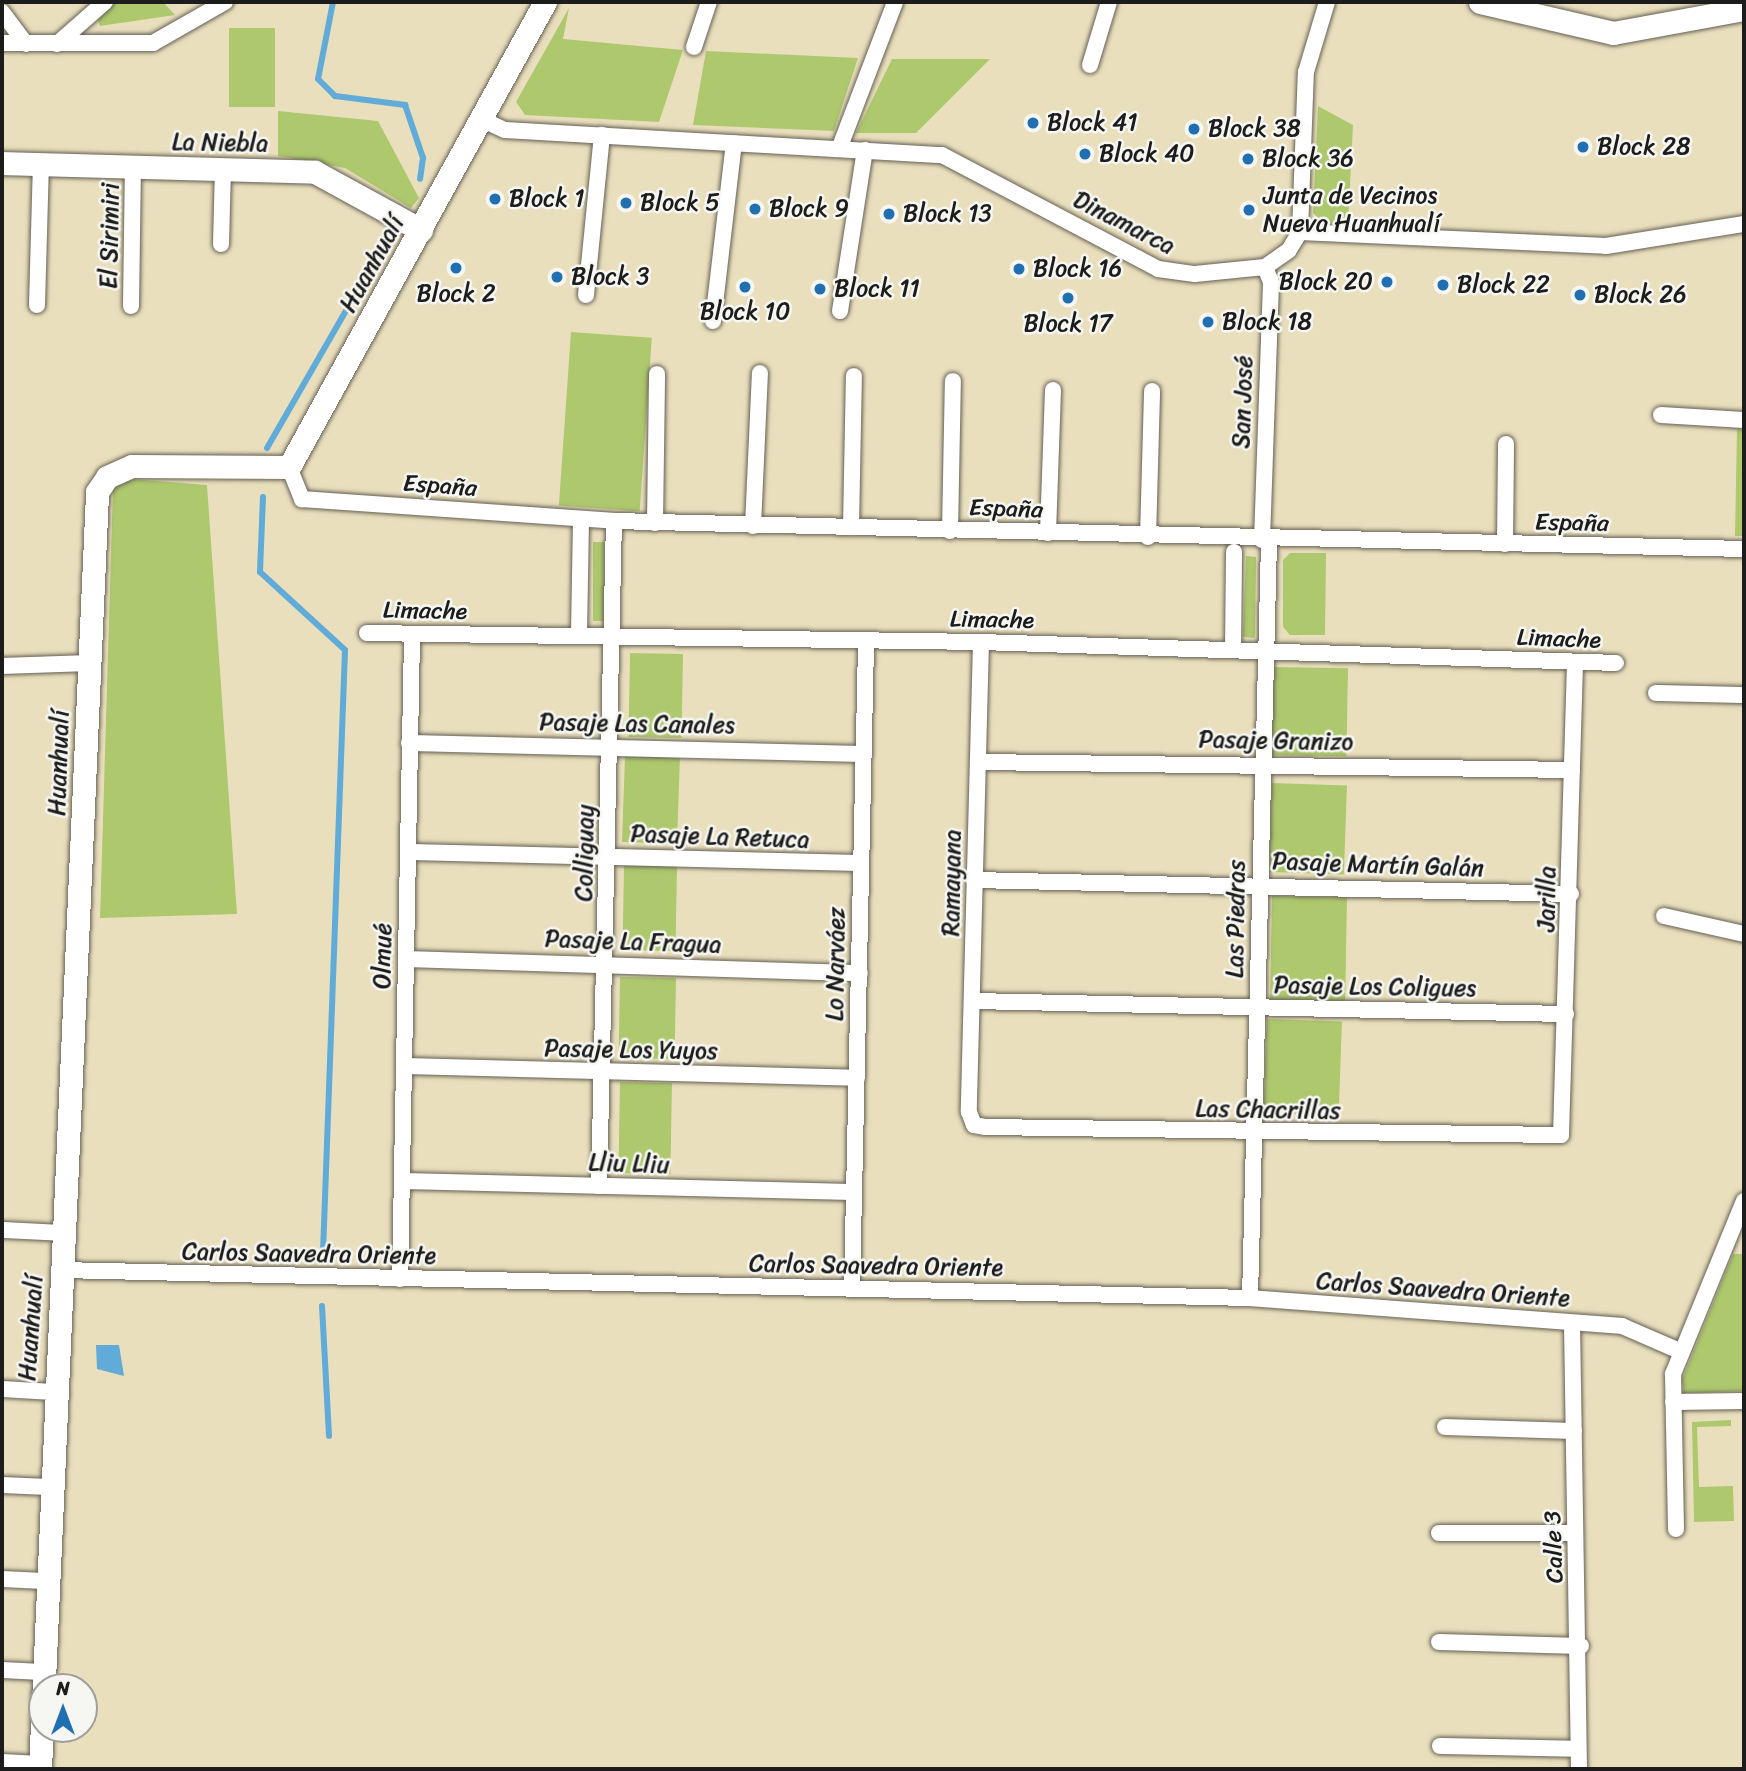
<!DOCTYPE html>
<html>
<head>
<meta charset="utf-8">
<style>
	body { margin:0 }
	#map { position:relative; width:1746px; height:1771px; overflow:hidden; background:#eadfbd; font-family:Sriracha,sans-serif }
	div>[style] { position:absolute }
	.green>* { inset:0; background:#aec86e; transform-origin:0 0 }
	.water>* { inset:0; background:#61abd9 }
	.stream>* { height:6px; margin:-3px; padding:0 3px; transform-origin:3px; border-radius:3px; background:#61abd9 }
	.roads { filter:drop-shadow(0 0 2px #646054) drop-shadow(0 0 2px #646054) }
	.street>* { height:16px; margin:-8px; padding:0 8px; transform-origin:8px; border-radius:8px; background:#fff }
	.secondary>* { height:23px; margin:-11.5px; padding:0 11.5px; transform-origin:11.5px; border-radius:11.5px; background:#fff }
	.dots>* { width:19px; height:19px; translate:-50% -50%; box-sizing:border-box; border:4px solid #f6f6f2; border-radius:50% }
	span { translate:-50% -50%; white-space:nowrap; text-align:center; line-height:1.15; -webkit-text-stroke:5px #f6f6f2; paint-order:stroke }
	.poi-label { font-size:24px; color:#1c1c1c }
	.left { translate:0 -50%; text-align:left }
	.right { translate:-100% -50%; text-align:right }
	.street-label { font-size:24px; color:#1c1c1c }
	.frame { position:absolute; inset:0; border:4px solid #1c1c1c; pointer-events:none }
	.north { position:absolute; left:28px; top:1673px; width:70px; height:70px; box-sizing:border-box; background:#f6f6f2; border:2px solid #9f9f9c; border-radius:50%; rotate:0deg; font-size:19px; font-weight:700; line-height:28px; text-align:center; color:#1c1c1c }
	.north::after { content:''; display:block; margin:auto; width:24px; height:32px; background:#1f6fb2; clip-path:polygon(50% 0,100% 100%,50% 72%,0 100%) }
</style>
</head>
<body>
<div id="map">
	<div class="green">
		<i style="clip-path:polygon(116px 2px,163px 2px,175px 15px,100px 26px,97px 18px)"></i>
		<i style="clip-path:polygon(569px 8px,563px 39px,683px 50px,659px 122px,525px 115px,516px 102px)"></i>
		<i style="left:229px;top:28px;width:46px;height:79px"></i>
		<i style="clip-path:polygon(706px 51px,858px 58px,834px 131px,693px 125px)"></i>
		<i style="clip-path:polygon(892px 59px,990px 59px,916px 133px,856px 133px)"></i>
		<i style="clip-path:polygon(1318px 106px,1353px 125px,1348px 224px,1324px 223px,1313px 213px)"></i>
		<i style="clip-path:polygon(278px 111px,378px 121px,419px 198px,411px 208px,345px 168px,278px 156px)"></i>
		<i style="left:571px;top:332px;width:81px;height:174px;rotate:4deg"></i>
		<i style="clip-path:polygon(1737px 429px,1744px 430px,1744px 536px,1735px 536px)"></i>
		<i style="clip-path:polygon(130px 479px,207px 485px,237px 914px,100px 918px,113px 489px)"></i>
		<i style="left:593px;top:542px;width:11px;height:79px"></i>
		<i style="clip-path:polygon(1290px 553px,1326px 553px,1325px 635px,1290px 635px,1283px 627px,1283px 560px)"></i>
		<i style="clip-path:polygon(1246px 556px,1256px 557px,1255px 638px,1243px 637px)"></i>
		<i style="left:630px;top:653px;width:53px;height:84px;rotate:1deg"></i>
		<i style="left:1273px;top:667px;width:75px;height:88px;rotate:1deg"></i>
		<i style="left:625px;top:756px;width:55px;height:86px;rotate:2deg"></i>
		<i style="left:1272px;top:783px;width:75px;height:89px;rotate:2deg"></i>
		<i style="left:624px;top:865px;width:53px;height:85px;rotate:1deg"></i>
		<i style="left:1272px;top:896px;width:75px;height:105px;rotate:1deg"></i>
		<i style="left:620px;top:977px;width:56px;height:81px;rotate:1deg"></i>
		<i style="left:1267px;top:1019px;width:75px;height:94px;rotate:2deg"></i>
		<i style="left:620px;top:1082px;width:52px;height:91px;rotate:1deg"></i>
		<i style="clip-path:polygon(1733px 1254px,1744px 1254px,1744px 1391px,1684px 1393px,1682px 1380px)"></i>
		<i style="clip-path:polygon(1731px 1420px,1731px 1426px,1697px 1427px,1699px 1487px,1733px 1486px,1734px 1521px,1694px 1522px,1692px 1422px)"></i>
	</div>
	<div class="water">
		<i style="clip-path:polygon(96px 1345px,119px 1345px,124px 1376px,97px 1369px)"></i>
	</div>
	<div class="stream">
		<i style="left:333px;top:2px;width:78px;rotate:101deg"></i>
		<i style="left:318px;top:79px;width:24px;rotate:45deg"></i>
		<i style="left:335px;top:96px;width:71px;rotate:7.3deg"></i>
		<i style="left:405px;top:105px;width:56px;rotate:71.2deg"></i>
		<i style="left:423px;top:158px;width:21px;rotate:98deg"></i>
		<i style="left:267px;top:448px;width:193px;rotate:-60.1deg"></i>
		<i style="left:263px;top:497px;width:75px;rotate:92.3deg"></i>
		<i style="left:260px;top:572px;width:115px;rotate:42.5deg"></i>
		<i style="left:345px;top:650px;width:603px;rotate:92.09deg"></i>
		<i style="left:322px;top:1306px;width:130px;rotate:86.9deg"></i>
	</div>
	<div class="roads">
		<div class="street">
			<i style="left:2px;top:12px;width:40px;rotate:53deg"></i>
			<i style="left:2px;top:43px;width:151px"></i>
			<i style="left:153px;top:43px;width:83px;rotate:-29.7deg"></i>
			<i style="left:57px;top:44px;width:64px;rotate:-41.2deg"></i>
			<i style="left:694px;top:47px;width:47px;rotate:-71.6deg"></i>
			<i style="left:1090px;top:65px;width:66px;rotate:-73.2deg"></i>
			<i style="left:481px;top:119px;width:26px;rotate:25deg"></i>
			<i style="left:505px;top:130px;width:438px;rotate:3.3deg"></i>
			<i style="left:942px;top:155px;width:244px;rotate:27.8deg"></i>
			<i style="left:1158px;top:269px;width:37px;rotate:8deg"></i>
			<i style="left:1195px;top:274px;width:70px;rotate:-5.7deg"></i>
			<i style="left:1265px;top:267px;width:29px;rotate:-35deg"></i>
			<i style="left:1289px;top:250px;width:21px;rotate:-59deg"></i>
			<i style="left:1300px;top:232px;width:160px;rotate:-87.9deg"></i>
			<i style="left:1306px;top:72px;width:73px;rotate:-73.3deg"></i>
			<i style="left:839px;top:149px;width:157px;rotate:-69.1deg"></i>
			<i style="left:1300px;top:232px;width:306px;rotate:2.6deg"></i>
			<i style="left:1606px;top:246px;width:140px;rotate:-9.1deg"></i>
			<i style="left:221px;top:244px;width:75px;rotate:-88.5deg"></i>
			<i style="left:586px;top:295px;width:161px;rotate:-84.3deg"></i>
			<i style="left:37px;top:305px;width:141px;rotate:-88.4deg"></i>
			<i style="left:131px;top:306px;width:139px;rotate:-89.2deg"></i>
			<i style="left:840px;top:311px;width:163px;rotate:-81.2deg"></i>
			<i style="left:713px;top:321px;width:179px;rotate:-83.3deg"></i>
			<i style="left:1661px;top:415px;width:83px;rotate:3.4deg"></i>
			<i style="left:289px;top:467px;width:35px;rotate:68deg"></i>
			<i style="left:302px;top:499px;width:313px;rotate:4deg"></i>
			<i style="left:614px;top:521px;width:1130px;rotate:1.42deg"></i>
			<i style="left:655px;top:523px;width:149px;rotate:-89.2deg"></i>
			<i style="left:753px;top:526px;width:153px;rotate:-87.4deg"></i>
			<i style="left:851px;top:527px;width:151px;rotate:-88.9deg"></i>
			<i style="left:950px;top:531px;width:150px;rotate:-88.9deg"></i>
			<i style="left:1048px;top:533px;width:143px;rotate:-88deg"></i>
			<i style="left:1148px;top:537px;width:146px;rotate:-88.4deg"></i>
			<i style="left:1262px;top:540px;width:258px;rotate:-88deg"></i>
			<i style="left:1271px;top:282px;width:16px;rotate:-112deg"></i>
			<i style="left:1505px;top:544px;width:100px;rotate:-89.4deg"></i>
			<i style="left:367px;top:633px;width:614px;rotate:0.84deg"></i>
			<i style="left:981px;top:642px;width:635px;rotate:1.89deg"></i>
			<i style="left:579px;top:634px;width:115px;rotate:-89deg"></i>
			<i style="left:981px;top:642px;width:470px;rotate:91.5deg"></i>
			<i style="left:969px;top:1112px;width:14px;rotate:69deg"></i>
			<i style="left:974px;top:1125px;width:11px;rotate:10deg"></i>
			<i style="left:985px;top:1127px;width:576px;rotate:0.8deg"></i>
			<i style="left:1561px;top:1135px;width:473px;rotate:-88.3deg"></i>
			<i style="left:1233px;top:650px;width:98px;rotate:-89.4deg"></i>
			<i style="left:2px;top:666px;width:87px;rotate:-2deg"></i>
			<i style="left:1656px;top:693px;width:88px;rotate:1.3deg"></i>
			<i style="left:409px;top:743px;width:455px;rotate:1.4deg"></i>
			<i style="left:979px;top:762px;width:593px;rotate:0.77deg"></i>
			<i style="left:409px;top:852px;width:452px;rotate:1.4deg"></i>
			<i style="left:974px;top:880px;width:597px;rotate:1.34deg"></i>
			<i style="left:1664px;top:916px;width:82px;rotate:12.7deg"></i>
			<i style="left:406px;top:959px;width:454px;rotate:1.8deg"></i>
			<i style="left:973px;top:1001px;width:593px;rotate:1.26deg"></i>
			<i style="left:404px;top:1066px;width:453px;rotate:1.5deg"></i>
			<i style="left:402px;top:1181px;width:452px;rotate:1.4deg"></i>
			<i style="left:599px;top:1186px;width:665px;rotate:-88.71deg"></i>
			<i style="left:2px;top:1230px;width:61px;rotate:2.8deg"></i>
			<i style="left:61px;top:1270px;width:1189px;rotate:1.35deg"></i>
			<i style="left:1250px;top:1298px;width:373px;rotate:4.3deg"></i>
			<i style="left:1622px;top:1326px;width:65px;rotate:23.4deg"></i>
			<i style="left:400px;top:1279px;width:645px;rotate:-88.93deg"></i>
			<i style="left:852px;top:1286px;width:644px;rotate:-88.75deg"></i>
			<i style="left:1250px;top:1298px;width:758px;rotate:-88.56deg"></i>
			<i style="left:1572px;top:1323px;width:446px;rotate:89.1deg"></i>
			<i style="left:2px;top:1389px;width:51px;rotate:3.4deg"></i>
			<i style="left:1673px;top:1402px;width:71px;rotate:-0.8deg"></i>
			<i style="left:1445px;top:1427px;width:129px;rotate:1.8deg"></i>
			<i style="left:2px;top:1485px;width:46px;rotate:2.5deg"></i>
			<i style="left:1676px;top:1529px;width:155px;rotate:-91.1deg"></i>
			<i style="left:1673px;top:1374px;width:187px;rotate:-67.7deg"></i>
			<i style="left:1439px;top:1533px;width:136px"></i>
			<i style="left:2px;top:1579px;width:42px;rotate:2.7deg"></i>
			<i style="left:1439px;top:1642px;width:142px;rotate:1.6deg"></i>
			<i style="left:2px;top:1670px;width:40px;rotate:2.9deg"></i>
			<i style="left:1440px;top:1746px;width:138px;rotate:1.2deg"></i>
			<i style="left:2px;top:1762px;width:38px;rotate:3deg"></i>
		</div>
		<div class="secondary">
			<i style="left:1480px;top:2px;width:137px;rotate:13.1deg"></i>
			<i style="left:1613px;top:33px;width:133px;rotate:-10.4deg"></i>
			<i style="left:2px;top:163px;width:313px;rotate:1.6deg"></i>
			<i style="left:315px;top:172px;width:121px;rotate:28.7deg"></i>
			<i style="left:40px;top:1769px;width:1278px;rotate:-87.44deg"></i>
			<i style="left:97px;top:492px;width:18px;rotate:-56deg"></i>
			<i style="left:107px;top:477px;width:27px;rotate:-24deg"></i>
			<i style="left:132px;top:466px;width:157px;rotate:0.4deg"></i>
			<i style="left:289px;top:467px;width:531px;rotate:-61.17deg"></i>
		</div>
	</div>
	<div class="dots">
		<i style="left:1033px;top:123px;background:#1f6fb2"></i>
		<i style="left:1194px;top:129px;background:#1f6fb2"></i>
		<i style="left:1583px;top:147px;background:#1f6fb2"></i>
		<i style="left:1085px;top:154px;background:#1f6fb2"></i>
		<i style="left:1248px;top:159px;background:#1f6fb2"></i>
		<i style="left:495px;top:199px;background:#1f6fb2"></i>
		<i style="left:626px;top:203px;background:#1f6fb2"></i>
		<i style="left:755px;top:209px;background:#1f6fb2"></i>
		<i style="left:1249px;top:210px;background:#1f6fb2"></i>
		<i style="left:889px;top:214px;background:#1f6fb2"></i>
		<i style="left:456px;top:268px;background:#1f6fb2"></i>
		<i style="left:1019px;top:269px;background:#1f6fb2"></i>
		<i style="left:557px;top:277px;background:#1f6fb2"></i>
		<i style="left:1387px;top:282px;background:#1f6fb2"></i>
		<i style="left:1443px;top:285px;background:#1f6fb2"></i>
		<i style="left:745px;top:287px;background:#1f6fb2"></i>
		<i style="left:820px;top:289px;background:#1f6fb2"></i>
		<i style="left:1580px;top:295px;background:#1f6fb2"></i>
		<i style="left:1068px;top:298px;background:#1f6fb2"></i>
		<i style="left:1208px;top:322px;background:#1f6fb2"></i>
	</div>
	<div class="poi-label">
		<span class="left" style="left:1047px;top:123px">Block 41</span>
		<span class="left" style="left:1208px;top:129px">Block 38</span>
		<span class="left" style="left:1597px;top:147px">Block 28</span>
		<span class="left" style="left:1099px;top:154px">Block 40</span>
		<span class="left" style="left:1262px;top:159px">Block 36</span>
		<span class="left" style="left:1263px;top:210px">Junta de Vecinos<br>Nueva Huanhualí</span>
		<span class="left" style="left:509px;top:199px">Block 1</span>
		<span class="left" style="left:640px;top:203px">Block 5</span>
		<span class="left" style="left:769px;top:209px">Block 9</span>
		<span class="left" style="left:903px;top:214px">Block 13</span>
		<span class="left" style="left:1033px;top:269px">Block 16</span>
		<span class="left" style="left:571px;top:277px">Block 3</span>
		<span class="right" style="left:1373px;top:282px">Block 20</span>
		<span class="left" style="left:1457px;top:285px">Block 22</span>
		<span class="left" style="left:834px;top:289px">Block 11</span>
		<span style="left:456px;top:294px">Block 2</span>
		<span class="left" style="left:1594px;top:295px">Block 26</span>
		<span style="left:745px;top:312px">Block 10</span>
		<span class="left" style="left:1222px;top:322px">Block 18</span>
		<span style="left:1068px;top:324px">Block 17</span>
	</div>
	<div class="street-label">
		<span style="left:220px;top:143px;rotate:1deg">La Niebla</span>
		<span style="left:1124px;top:223px;rotate:27deg">Dinamarca</span>
		<span style="left:110px;top:236px;rotate:-89deg">El Sirimiri</span>
		<span style="left:372px;top:264px;rotate:-61deg">Huanhualí</span>
		<span style="left:1243px;top:402px;rotate:-88deg">San José</span>
		<span style="left:440px;top:486px;rotate:4deg">España</span>
		<span style="left:1006px;top:509px;rotate:2deg">España</span>
		<span style="left:1572px;top:523px;rotate:1deg">España</span>
		<span style="left:425px;top:611px;rotate:1deg">Limache</span>
		<span style="left:992px;top:620px;rotate:1deg">Limache</span>
		<span style="left:1559px;top:639px;rotate:2deg">Limache</span>
		<span style="left:637px;top:724px;rotate:1deg">Pasaje Las Canales</span>
		<span style="left:1276px;top:741px;rotate:1deg">Pasaje Granizo</span>
		<span style="left:59px;top:763px;rotate:-88deg">Huanhualí</span>
		<span style="left:720px;top:837px;rotate:2deg">Pasaje La Retuca</span>
		<span style="left:585px;top:853px;rotate:-89deg">Colliguay</span>
		<span style="left:1378px;top:865px;rotate:2deg">Pasaje Martín Galán</span>
		<span style="left:952px;top:883px;rotate:-89deg">Ramayana</span>
		<span style="left:1547px;top:899px;rotate:-89deg">Jarilla</span>
		<span style="left:1236px;top:919px;rotate:-89deg">Las Piedras</span>
		<span style="left:633px;top:942px;rotate:2deg">Pasaje La Fragua</span>
		<span style="left:383px;top:956px;rotate:-89deg">Olmué</span>
		<span style="left:836px;top:964px;rotate:-89deg">Lo Narváez</span>
		<span style="left:1375px;top:987px;rotate:1deg">Pasaje Los Coligues</span>
		<span style="left:631px;top:1050px;rotate:1deg">Pasaje Los Yuyos</span>
		<span style="left:1268px;top:1110px;rotate:1deg">Las Chacrillas</span>
		<span style="left:629px;top:1164px;rotate:2deg">Lliu Lliu</span>
		<span style="left:309px;top:1254px;rotate:1deg">Carlos Saavedra Oriente</span>
		<span style="left:876px;top:1266px;rotate:1deg">Carlos Saavedra Oriente</span>
		<span style="left:1443px;top:1290px;rotate:4deg">Carlos Saavedra Oriente</span>
		<span style="left:31px;top:1328px;rotate:-86deg">Huanhualí</span>
		<span style="left:1554px;top:1547px;rotate:-92deg">Calle 3</span>
	</div>
	<div class="frame"></div>
	<div class="north">N</div>
</div>
</body>
</html>
